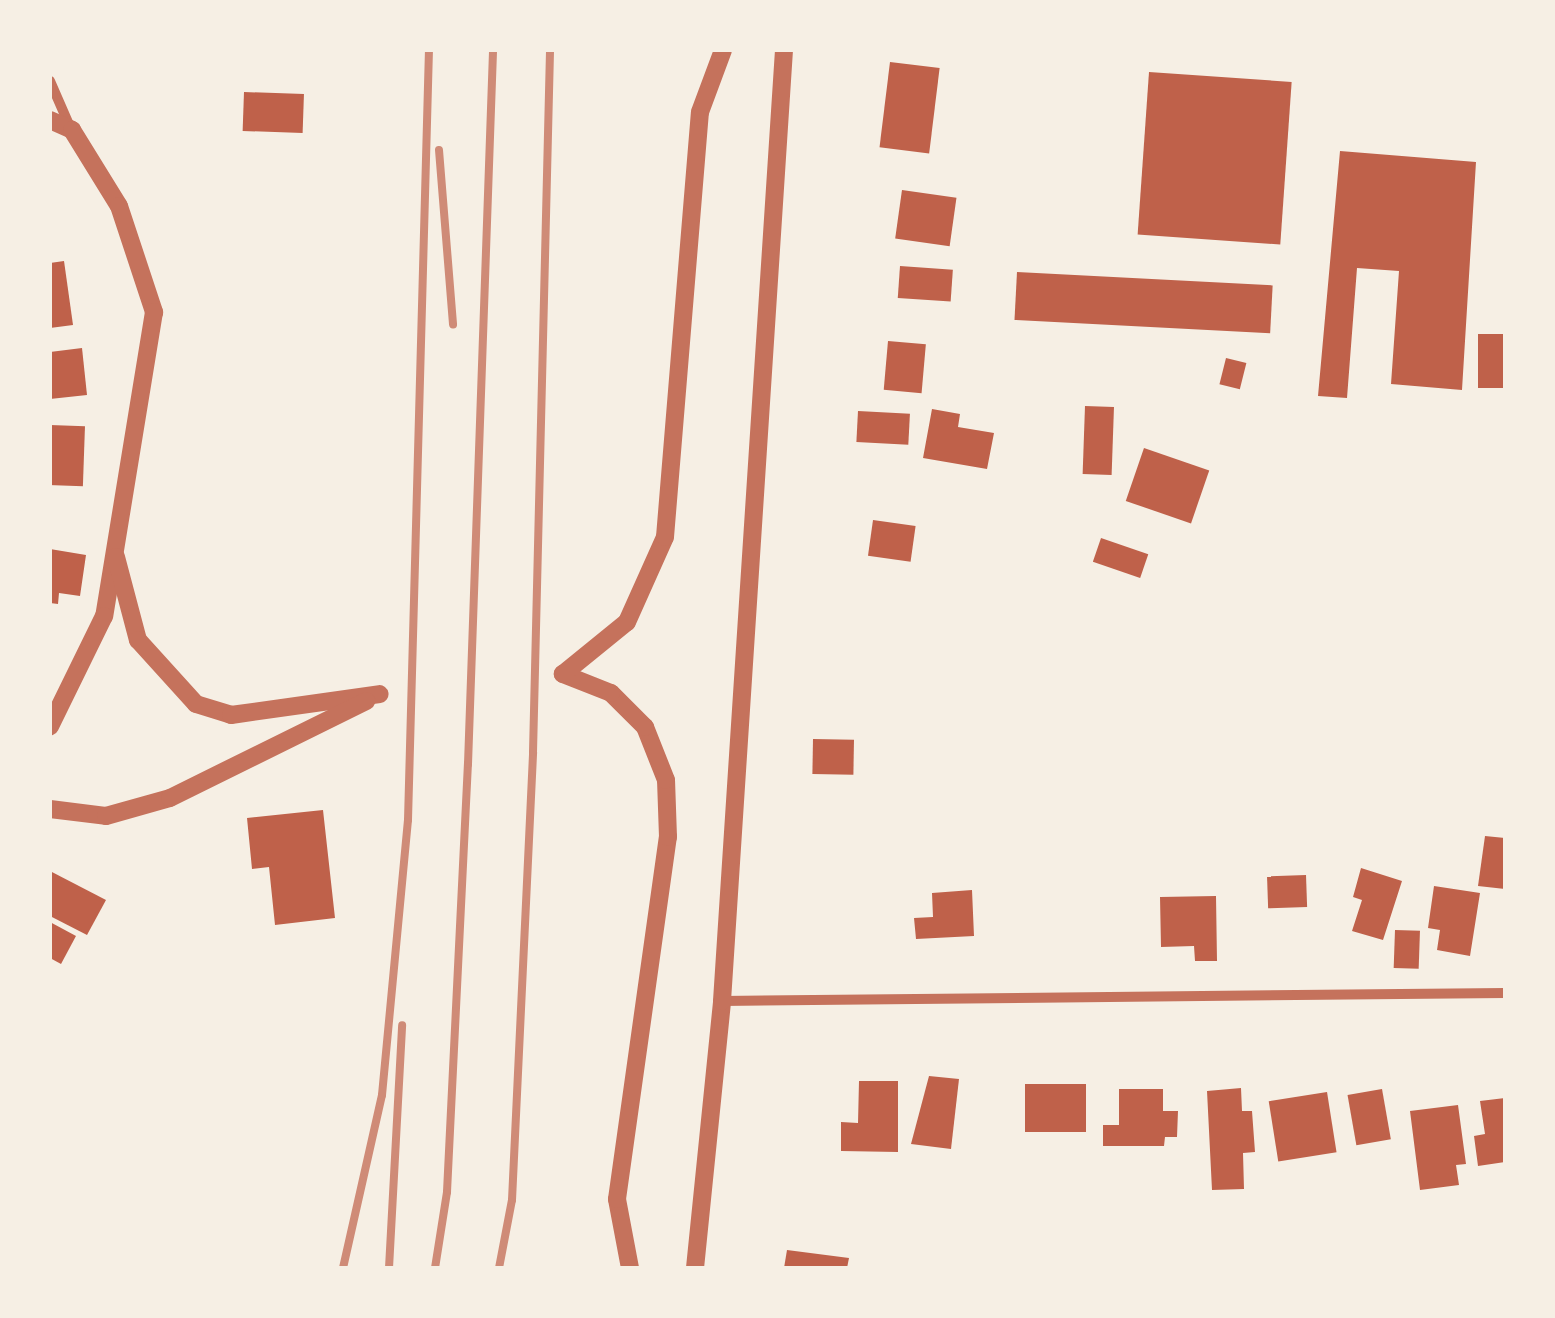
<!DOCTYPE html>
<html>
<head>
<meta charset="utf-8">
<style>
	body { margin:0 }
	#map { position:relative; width:1555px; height:1318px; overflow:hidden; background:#f6efe4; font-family:"PT Sans",sans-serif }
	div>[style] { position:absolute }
	.building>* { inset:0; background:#bf614a; transform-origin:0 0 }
	.minor>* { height:10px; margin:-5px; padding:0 5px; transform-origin:5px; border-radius:5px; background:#c5725c }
	.tertiary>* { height:18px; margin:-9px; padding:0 9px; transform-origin:9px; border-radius:9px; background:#c5725c }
	.rail>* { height:8px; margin:-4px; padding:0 4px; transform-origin:4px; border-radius:4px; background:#cf8b77 }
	span { translate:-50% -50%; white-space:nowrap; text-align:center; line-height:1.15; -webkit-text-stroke:8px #f6efe4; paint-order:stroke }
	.frame { position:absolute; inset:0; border:52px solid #f6efe4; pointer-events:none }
</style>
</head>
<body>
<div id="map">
	<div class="building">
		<i style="left:890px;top:62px;width:50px;height:86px;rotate:7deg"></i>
		<i style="left:1149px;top:72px;width:143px;height:163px;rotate:4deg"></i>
		<i style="left:244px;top:92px;width:60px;height:39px;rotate:2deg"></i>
		<i style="clip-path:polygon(1340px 151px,1476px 162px,1462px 390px,1391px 384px,1399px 271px,1357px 268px,1347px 398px,1318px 396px)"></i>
		<i style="left:902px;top:190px;width:55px;height:49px;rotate:8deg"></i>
		<i style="clip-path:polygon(64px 261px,73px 325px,50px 328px,50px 263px)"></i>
		<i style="left:900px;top:266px;width:53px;height:32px;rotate:4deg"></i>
		<i style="left:1017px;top:272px;width:256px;height:48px;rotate:3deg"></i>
		<i style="left:1478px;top:334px;width:27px;height:54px"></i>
		<i style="left:888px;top:341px;width:38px;height:49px;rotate:5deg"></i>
		<i style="clip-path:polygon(82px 348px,87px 395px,50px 399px,50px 352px)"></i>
		<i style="left:1226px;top:358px;width:21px;height:27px;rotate:14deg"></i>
		<i style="left:1085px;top:406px;width:29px;height:68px;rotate:2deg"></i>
		<i style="clip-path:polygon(932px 409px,960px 414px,958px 427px,994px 433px,987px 469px,923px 458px)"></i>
		<i style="left:858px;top:411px;width:52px;height:31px;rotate:3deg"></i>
		<i style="left:50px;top:425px;width:35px;height:60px;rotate:2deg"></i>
		<i style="left:1144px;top:448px;width:69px;height:56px;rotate:19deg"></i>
		<i style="left:873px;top:520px;width:43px;height:36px;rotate:8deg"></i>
		<i style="left:1101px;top:538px;width:50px;height:25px;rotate:19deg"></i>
		<i style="clip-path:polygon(50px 549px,86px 555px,80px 596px,59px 593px,58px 604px,50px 603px)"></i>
		<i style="left:813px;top:739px;width:41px;height:35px;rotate:1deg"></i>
		<i style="clip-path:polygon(323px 810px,335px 918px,275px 925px,269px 867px,252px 869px,247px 818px)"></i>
		<i style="clip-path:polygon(1485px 836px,1505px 838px,1505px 889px,1478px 886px)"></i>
		<i style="clip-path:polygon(1361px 868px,1402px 881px,1383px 940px,1352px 931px,1362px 900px,1353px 897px)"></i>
		<i style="clip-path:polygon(50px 871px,106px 900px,87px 935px,50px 916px)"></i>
		<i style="left:1306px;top:875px;width:32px;height:39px;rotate:88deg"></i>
		<i style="clip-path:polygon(1434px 886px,1480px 893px,1470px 956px,1437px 950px,1440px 930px,1428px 928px)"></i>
		<i style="clip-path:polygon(972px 890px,974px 936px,916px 939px,914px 918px,933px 917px,932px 893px)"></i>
		<i style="clip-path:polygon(1216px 896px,1217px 961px,1195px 961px,1194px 946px,1161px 947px,1160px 897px)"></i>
		<i style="clip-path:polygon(50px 922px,76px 936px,61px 964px,50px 958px)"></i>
		<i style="left:1395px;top:930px;width:25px;height:38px;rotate:2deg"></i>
		<i style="clip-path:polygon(929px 1076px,959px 1079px,951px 1149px,911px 1144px)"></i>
		<i style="clip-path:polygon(859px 1081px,898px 1081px,898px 1152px,841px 1151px,841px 1122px,858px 1123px)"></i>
		<i style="left:1025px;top:1084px;width:61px;height:48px"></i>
		<i style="clip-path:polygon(1241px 1088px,1242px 1111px,1252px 1111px,1255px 1152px,1243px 1153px,1244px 1189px,1212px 1190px,1207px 1091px)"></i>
		<i style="clip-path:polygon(1119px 1089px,1163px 1089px,1163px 1111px,1178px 1111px,1177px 1137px,1165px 1137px,1164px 1146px,1103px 1146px,1103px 1125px,1119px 1125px)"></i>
		<i style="left:1382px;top:1089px;width:51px;height:35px;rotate:80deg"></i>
		<i style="left:1327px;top:1092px;width:61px;height:59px;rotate:81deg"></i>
		<i style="clip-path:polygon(1505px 1098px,1505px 1162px,1478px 1166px,1474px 1136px,1485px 1134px,1480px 1101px)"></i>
		<i style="clip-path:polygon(1458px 1105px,1466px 1164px,1456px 1165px,1459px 1185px,1420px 1190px,1410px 1111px)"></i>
		<i style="clip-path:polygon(787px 1250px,849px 1258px,847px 1268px,784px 1268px)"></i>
	</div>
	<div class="minor">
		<i style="left:50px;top:81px;width:52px;rotate:66.4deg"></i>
		<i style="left:722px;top:1001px;width:783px;rotate:-0.59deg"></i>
	</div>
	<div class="tertiary">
		<i style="left:50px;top:120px;width:24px;rotate:24deg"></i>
		<i style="left:72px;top:130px;width:89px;rotate:58.3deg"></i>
		<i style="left:119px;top:206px;width:112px;rotate:71.7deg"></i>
		<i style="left:154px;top:312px;width:308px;rotate:99.3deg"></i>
		<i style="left:104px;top:616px;width:123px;rotate:116.1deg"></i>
		<i style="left:116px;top:557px;width:86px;rotate:75.2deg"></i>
		<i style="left:138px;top:640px;width:86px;rotate:47.8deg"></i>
		<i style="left:196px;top:704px;width:37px;rotate:17deg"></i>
		<i style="left:231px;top:715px;width:150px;rotate:-8deg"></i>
		<i style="left:50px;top:809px;width:56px;rotate:7.1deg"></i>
		<i style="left:106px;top:816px;width:66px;rotate:-15.7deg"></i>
		<i style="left:170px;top:798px;width:219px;rotate:-26.3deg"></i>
		<i style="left:630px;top:1268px;width:70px;rotate:-100.7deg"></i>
		<i style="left:617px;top:1199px;width:366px;rotate:-82deg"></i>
		<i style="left:668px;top:837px;width:57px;rotate:-92deg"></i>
		<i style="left:666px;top:780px;width:57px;rotate:-111.6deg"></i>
		<i style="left:645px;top:727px;width:48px;rotate:-135deg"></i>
		<i style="left:611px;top:693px;width:52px;rotate:-158.4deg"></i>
		<i style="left:563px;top:674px;width:82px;rotate:-39.1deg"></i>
		<i style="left:627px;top:622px;width:93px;rotate:-65.9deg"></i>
		<i style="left:665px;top:537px;width:426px;rotate:-85.3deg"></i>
		<i style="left:700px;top:112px;width:66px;rotate:-69.6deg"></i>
		<i style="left:695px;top:1268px;width:268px;rotate:-84.2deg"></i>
		<i style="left:722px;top:1001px;width:953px;rotate:-86.27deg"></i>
	</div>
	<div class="rail">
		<i style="left:439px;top:150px;width:175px;rotate:85.4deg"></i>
		<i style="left:343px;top:1268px;width:177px;rotate:-77.3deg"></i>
		<i style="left:382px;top:1095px;width:276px;rotate:-84.6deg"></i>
		<i style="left:408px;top:820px;width:770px;rotate:-88.44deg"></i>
		<i style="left:389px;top:1268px;width:243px;rotate:-86.9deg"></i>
		<i style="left:435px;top:1268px;width:77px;rotate:-81deg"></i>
		<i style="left:447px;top:1192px;width:429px;rotate:-87.2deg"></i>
		<i style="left:468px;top:764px;width:714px;rotate:-87.99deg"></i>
		<i style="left:499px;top:1268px;width:69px;rotate:-79.2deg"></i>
		<i style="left:512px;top:1200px;width:448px;rotate:-87.3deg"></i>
		<i style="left:533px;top:752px;width:702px;rotate:-88.61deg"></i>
	</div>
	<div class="frame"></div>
</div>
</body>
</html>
